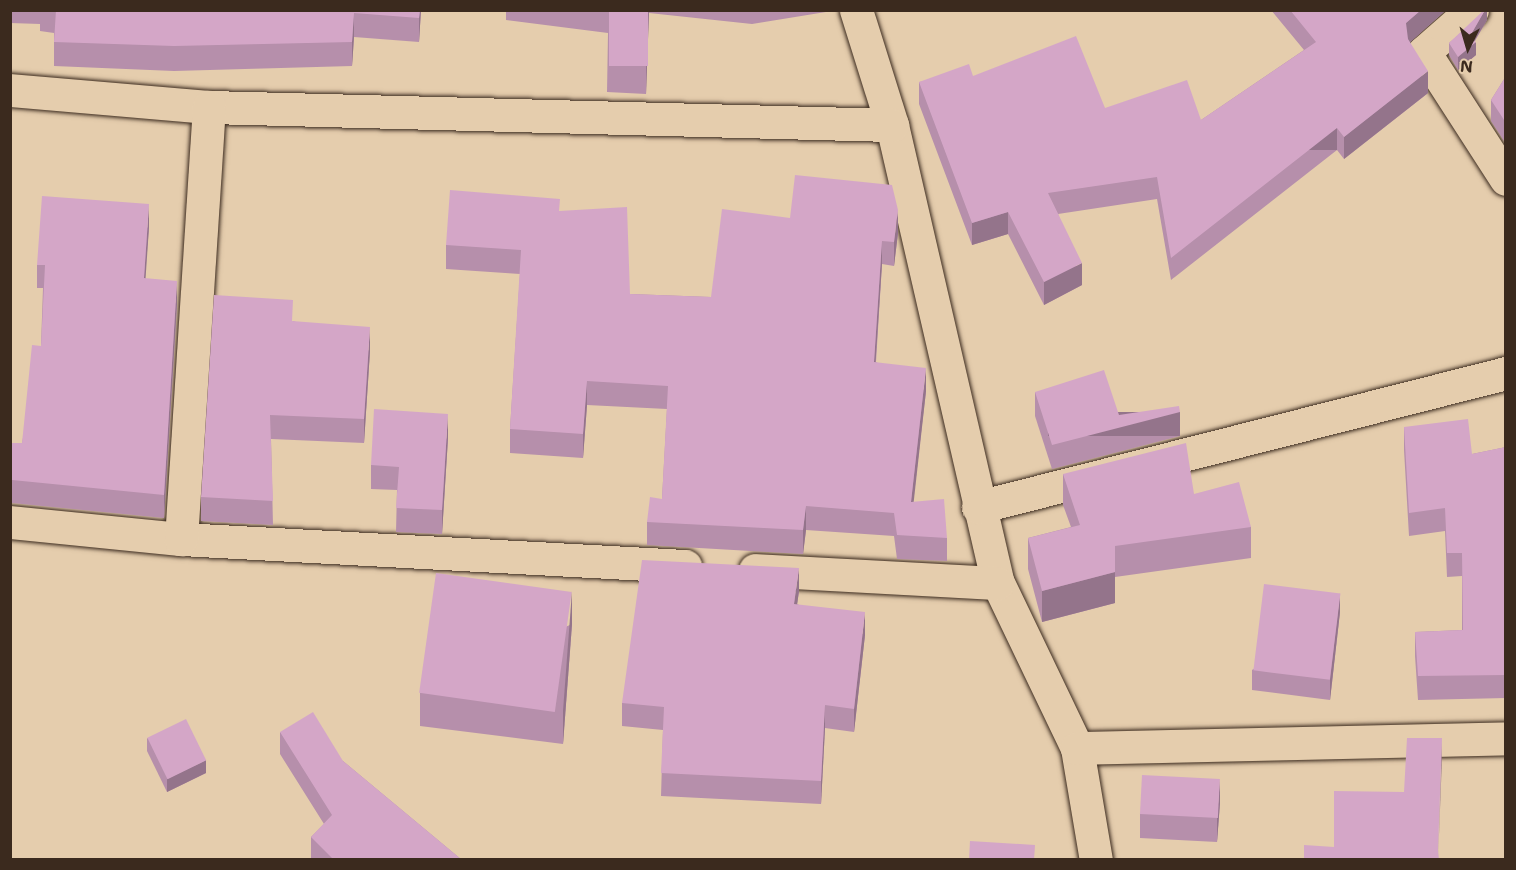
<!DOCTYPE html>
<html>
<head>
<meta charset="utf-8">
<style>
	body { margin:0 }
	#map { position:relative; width:1516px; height:870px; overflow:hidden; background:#e5cdad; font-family:"Shantell Sans",sans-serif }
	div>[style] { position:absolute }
	.roads { filter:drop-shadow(0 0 2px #3b2a1e) drop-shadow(0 0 2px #3b2a1e) }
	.minor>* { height:33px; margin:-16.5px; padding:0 16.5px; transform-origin:16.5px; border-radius:16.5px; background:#e5cdad }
	.wall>* { inset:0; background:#b68fab }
	.shaded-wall>* { inset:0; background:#94748b; transform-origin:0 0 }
	.building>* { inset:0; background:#d4a6c7; transform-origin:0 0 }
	span { translate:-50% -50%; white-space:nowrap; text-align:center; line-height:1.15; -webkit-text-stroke:4.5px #e5cdad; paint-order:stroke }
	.frame { position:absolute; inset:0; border:12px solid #3b2a1e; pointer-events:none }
	.north { position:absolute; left:1438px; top:18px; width:60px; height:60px; -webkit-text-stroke:4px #e5cdad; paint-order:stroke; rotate:185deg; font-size:16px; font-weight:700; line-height:24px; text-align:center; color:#3b2a1e }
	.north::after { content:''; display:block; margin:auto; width:21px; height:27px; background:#3b2a1e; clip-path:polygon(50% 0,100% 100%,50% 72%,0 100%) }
</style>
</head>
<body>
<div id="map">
	<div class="roads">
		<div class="minor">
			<i style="left:856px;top:10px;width:121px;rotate:72.6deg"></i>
			<i style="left:892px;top:125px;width:470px;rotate:77deg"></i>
			<i style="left:998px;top:583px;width:183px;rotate:64.4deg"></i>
			<i style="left:1077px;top:748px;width:114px;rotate:80.4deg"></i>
			<i style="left:1472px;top:10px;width:64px;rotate:138.8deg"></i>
			<i style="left:1424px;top:52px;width:151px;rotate:57.2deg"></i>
			<i style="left:10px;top:90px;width:200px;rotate:4.9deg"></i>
			<i style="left:209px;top:107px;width:683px;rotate:1.51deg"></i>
			<i style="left:978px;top:507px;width:545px;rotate:-14.24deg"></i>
			<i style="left:10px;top:522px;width:172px;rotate:5.7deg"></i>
			<i style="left:181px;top:539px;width:505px;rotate:3.07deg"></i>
			<i style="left:181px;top:539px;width:433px;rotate:-86.3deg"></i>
			<i style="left:755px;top:570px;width:243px;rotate:3.1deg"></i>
			<i style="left:1077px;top:748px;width:429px;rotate:-1.3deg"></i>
		</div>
	</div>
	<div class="wall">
		<i style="clip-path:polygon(10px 10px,421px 10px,419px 42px,354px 37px,352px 66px,174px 71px,54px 66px,54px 33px,40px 31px,40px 24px,10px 23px)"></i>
		<i style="clip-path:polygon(506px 10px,832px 10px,832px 11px,752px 24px,649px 13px,646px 94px,607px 92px,608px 33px,506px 20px)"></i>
		<i style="clip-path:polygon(1271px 10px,1446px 10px,1410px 42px,1428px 93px,1344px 159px,1337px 150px,1171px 280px,1157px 199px,1058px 214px,1082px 285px,1044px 305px,1008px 234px,972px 245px,919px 104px,919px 82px,973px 76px,1105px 108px,1201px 120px,1304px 50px)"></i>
		<i style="clip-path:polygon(1487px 10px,1487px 20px,1475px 41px,1476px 55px,1458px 70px,1449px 55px,1449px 43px)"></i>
		<i style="clip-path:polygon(1506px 76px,1506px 144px,1491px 121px,1491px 100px)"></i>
		<i style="clip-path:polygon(560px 211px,630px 294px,711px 297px,898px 233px,894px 266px,882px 264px,876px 362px,926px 391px,913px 502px,947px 538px,947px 561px,897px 559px,894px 536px,806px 530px,803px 554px,647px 545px,647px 522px,662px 499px,667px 409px,587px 405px,583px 458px,510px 453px,510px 429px,520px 274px,446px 269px,446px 245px)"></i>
		<i style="clip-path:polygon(149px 227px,145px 278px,177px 304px,164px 518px,12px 503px,10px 504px,10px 443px,22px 443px,41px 346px,43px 288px,37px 288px,37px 265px)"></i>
		<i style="clip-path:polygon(293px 321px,370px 351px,364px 443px,271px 439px,273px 525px,201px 521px,201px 497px)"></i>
		<i style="clip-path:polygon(1035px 392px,1119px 415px,1180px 436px,1052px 469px,1035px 416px)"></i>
		<i style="clip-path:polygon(1404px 427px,1472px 454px,1506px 447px,1506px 698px,1418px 700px,1415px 656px,1415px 632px,1462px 630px,1462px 576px,1447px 577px,1445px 531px,1409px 536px,1404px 450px)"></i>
		<i style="clip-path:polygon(448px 438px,442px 534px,396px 532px,397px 490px,371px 489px,371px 465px)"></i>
		<i style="clip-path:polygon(1063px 474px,1194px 494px,1251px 527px,1251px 558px,1115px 577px,1115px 603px,1042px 622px,1028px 569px,1028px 538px,1071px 527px,1063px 505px)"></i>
		<i style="clip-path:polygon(799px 591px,797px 604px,865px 635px,854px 732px,825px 728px,821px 804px,661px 796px,663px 730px,622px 726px,622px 703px)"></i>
		<i style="clip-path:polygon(1340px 612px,1330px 700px,1252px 690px,1252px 670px)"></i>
		<i style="clip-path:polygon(572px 624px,563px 744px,420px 726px,420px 693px)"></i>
		<i style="clip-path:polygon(280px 732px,343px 761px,462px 860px,311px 860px,311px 837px,324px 824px,280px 754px)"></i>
		<i style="clip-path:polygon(147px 738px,206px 773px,167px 792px,147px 751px)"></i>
		<i style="clip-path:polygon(1220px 803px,1217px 842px,1140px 838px,1140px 814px)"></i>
	</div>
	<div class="shaded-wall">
		<i style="clip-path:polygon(420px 10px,421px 10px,419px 42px,419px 18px)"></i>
		<i style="clip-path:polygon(648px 10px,649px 10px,646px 94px,646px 68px)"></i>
		<i style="clip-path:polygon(1421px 10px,1446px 10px,1406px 46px,1406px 23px)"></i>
		<i style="clip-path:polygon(1485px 10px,1487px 10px,1487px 20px,1472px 45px,1476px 42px,1476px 55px,1458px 70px,1458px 57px)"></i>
		<i style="clip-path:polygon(354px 13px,354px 37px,352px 66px,352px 42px)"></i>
		<i style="clip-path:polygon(1428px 71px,1428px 93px,1344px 159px,1344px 137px)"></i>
		<i style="left:1337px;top:128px;width:22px;height:211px;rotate:90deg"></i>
		<i style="clip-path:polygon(149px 204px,149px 227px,144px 301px,144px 278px)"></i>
		<i style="clip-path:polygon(898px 210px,898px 233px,894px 266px,894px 242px)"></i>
		<i style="clip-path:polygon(1008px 212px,1008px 234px,972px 245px,972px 223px)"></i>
		<i style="clip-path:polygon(882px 241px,882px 264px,874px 385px,874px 362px)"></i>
		<i style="clip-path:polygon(1082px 263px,1082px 285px,1044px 305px,1044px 282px)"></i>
		<i style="clip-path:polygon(177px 281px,177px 304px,164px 518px,164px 495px)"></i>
		<i style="clip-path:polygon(370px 327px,370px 351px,364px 443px,364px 419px)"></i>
		<i style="clip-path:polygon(926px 368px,926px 391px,911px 526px,911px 502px)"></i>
		<i style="clip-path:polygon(587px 381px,587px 405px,583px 458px,583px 434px)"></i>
		<i style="left:1180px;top:412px;width:24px;height:132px;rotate:90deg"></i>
		<i style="clip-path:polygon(448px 414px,448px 438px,442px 534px,442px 510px)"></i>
		<i style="left:12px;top:480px;width:23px;height:2px;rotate:90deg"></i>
		<i style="clip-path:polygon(806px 506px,806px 530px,803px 554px,803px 530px)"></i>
		<i style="clip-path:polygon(799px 568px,799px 591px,794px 627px,794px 604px)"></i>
		<i style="clip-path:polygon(1115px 572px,1115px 603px,1042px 622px,1042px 591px)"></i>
		<i style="clip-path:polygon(572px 591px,572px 624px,563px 744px,563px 711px)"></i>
		<i style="clip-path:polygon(1340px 593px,1340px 612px,1330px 700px,1330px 680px)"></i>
		<i style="clip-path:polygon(865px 612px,865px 635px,854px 732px,854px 709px)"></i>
		<i style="clip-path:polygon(825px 705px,825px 728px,821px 804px,821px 781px)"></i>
		<i style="clip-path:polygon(1442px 738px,1442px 758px,1438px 860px)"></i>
		<i style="clip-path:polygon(206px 760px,206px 773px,167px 792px,167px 779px)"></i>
		<i style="clip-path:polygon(1220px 779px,1220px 803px,1217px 842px,1217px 818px)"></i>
	</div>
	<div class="building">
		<i style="clip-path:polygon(56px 10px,420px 10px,419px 18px,354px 13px,352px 42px,174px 46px,54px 42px)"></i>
		<i style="left:609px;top:10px;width:39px;height:56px"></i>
		<i style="clip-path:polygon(1290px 10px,1421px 10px,1406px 23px,1408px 39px,1428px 71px,1344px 137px,1337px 128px,1171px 258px,1157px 177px,1048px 193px,1082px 263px,1044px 282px,1008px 212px,972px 223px,919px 82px,969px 64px,973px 76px,1076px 36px,1105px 108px,1187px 80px,1201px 120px,1316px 42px)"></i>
		<i style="clip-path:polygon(1484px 10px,1485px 10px,1469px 38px,1476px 42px,1458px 57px,1449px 43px)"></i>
		<i style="clip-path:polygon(1506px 76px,1506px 123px,1491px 100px)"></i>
		<i style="clip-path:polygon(795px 175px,892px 185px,898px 210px,894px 242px,882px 241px,874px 362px,926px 368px,911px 502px,944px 499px,947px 538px,897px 535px,894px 513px,806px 506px,803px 530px,647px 522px,650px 497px,662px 499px,668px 386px,587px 381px,583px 434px,510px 429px,521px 250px,446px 245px,450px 190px,560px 199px,559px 211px,627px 207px,630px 294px,711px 297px,722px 209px,790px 218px)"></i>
		<i style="clip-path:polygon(42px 196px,149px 204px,144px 278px,177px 281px,164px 495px,12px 480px,10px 481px,10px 443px,22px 443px,32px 345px,41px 346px,45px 265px,37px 265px)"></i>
		<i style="clip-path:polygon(214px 295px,293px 300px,292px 321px,370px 327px,364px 419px,270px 415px,273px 501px,201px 497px)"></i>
		<i style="clip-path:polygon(1104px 370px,1119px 415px,1179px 406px,1180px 412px,1052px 445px,1035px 392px)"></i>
		<i style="clip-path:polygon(374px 409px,448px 414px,442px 510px,396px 508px,399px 467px,371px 465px)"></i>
		<i style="clip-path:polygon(1468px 419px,1472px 454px,1506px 447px,1506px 675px,1418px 676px,1415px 632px,1463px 630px,1462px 553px,1447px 553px,1445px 508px,1409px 513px,1404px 427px)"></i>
		<i style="clip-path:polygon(1186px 443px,1194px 494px,1239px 482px,1251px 527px,1115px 546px,1115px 572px,1042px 591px,1028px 538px,1080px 525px,1063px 474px)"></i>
		<i style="clip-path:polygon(642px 560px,799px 568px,794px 604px,865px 612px,854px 709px,825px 705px,821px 781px,661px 773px,664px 707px,622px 703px)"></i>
		<i style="left:436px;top:573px;width:137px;height:121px;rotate:8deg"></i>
		<i style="left:1264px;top:584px;width:77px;height:87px;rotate:7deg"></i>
		<i style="clip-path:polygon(313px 712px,343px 761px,462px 860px,334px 860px,311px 837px,332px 815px,280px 732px)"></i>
		<i style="left:186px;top:719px;width:46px;height:43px;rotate:64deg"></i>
		<i style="clip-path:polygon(1407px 738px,1442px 738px,1438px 850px,1439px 860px,1304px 860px,1304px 845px,1334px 847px,1334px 791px,1404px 792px)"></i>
		<i style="left:1142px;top:775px;width:78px;height:39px;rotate:3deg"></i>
		<i style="clip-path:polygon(970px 841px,1035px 845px,1034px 860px,969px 860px)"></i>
	</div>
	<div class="frame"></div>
	<div class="north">N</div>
</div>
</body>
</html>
